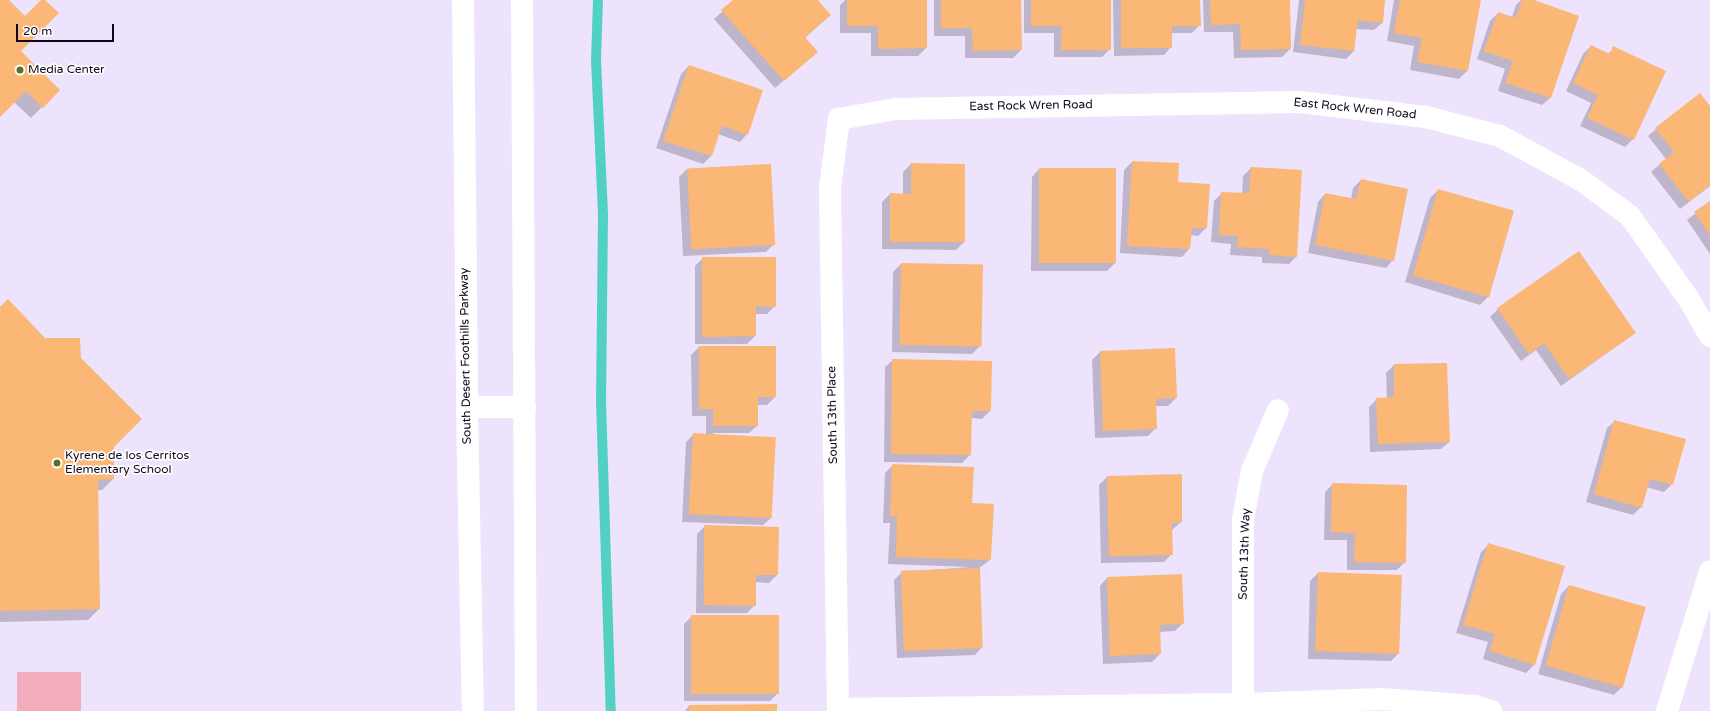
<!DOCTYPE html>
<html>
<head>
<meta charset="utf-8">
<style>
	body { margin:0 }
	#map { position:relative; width:1710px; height:711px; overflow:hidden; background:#eee3fd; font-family:"Varela Round",sans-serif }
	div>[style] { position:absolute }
	.green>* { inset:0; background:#f2acbc; transform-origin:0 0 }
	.shadow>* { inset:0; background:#0003 }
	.stream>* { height:10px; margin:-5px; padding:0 5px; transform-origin:5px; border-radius:5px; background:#52d1c2 }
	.building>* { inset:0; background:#fbb776; transform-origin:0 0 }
	.street>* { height:22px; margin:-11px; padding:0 11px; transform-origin:11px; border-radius:11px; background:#fff }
	.secondary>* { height:22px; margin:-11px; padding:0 11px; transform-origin:11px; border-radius:11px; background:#fff }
	.dots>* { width:11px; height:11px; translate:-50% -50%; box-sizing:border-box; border:2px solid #fff; border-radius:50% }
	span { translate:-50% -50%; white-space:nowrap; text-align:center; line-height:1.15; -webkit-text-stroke:3.5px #fff; paint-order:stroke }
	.poi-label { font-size:12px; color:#11071c }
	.left { translate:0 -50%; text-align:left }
	.street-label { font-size:12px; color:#11071c }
	.scale { position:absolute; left:16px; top:24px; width:98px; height:18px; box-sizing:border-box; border:2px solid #11071c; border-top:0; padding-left:5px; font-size:12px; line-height:14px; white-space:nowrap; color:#11071c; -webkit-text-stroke:3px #fff; paint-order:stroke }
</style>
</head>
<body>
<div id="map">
	<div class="green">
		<i style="left:81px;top:672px;width:39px;height:64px;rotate:90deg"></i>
	</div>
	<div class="shadow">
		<i style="clip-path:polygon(0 0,8px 0,25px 17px,44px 0,19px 51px,59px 90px,31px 118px,14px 102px,0 116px)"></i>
		<i style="clip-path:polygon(735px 0,817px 0,830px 15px,805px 38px,809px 59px,775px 88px,714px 19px)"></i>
		<i style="clip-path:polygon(845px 0,926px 0,926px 48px,918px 56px,871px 56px,871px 33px,840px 33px,840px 5px)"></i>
		<i style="clip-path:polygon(934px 0,1020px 0,1021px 50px,1013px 58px,965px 58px,965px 36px,934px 36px)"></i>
		<i style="clip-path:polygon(1024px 0,1110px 0,1110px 49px,1102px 57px,1054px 57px,1054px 33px,1024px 33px)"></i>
		<i style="clip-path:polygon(1113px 0,1199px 0,1200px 25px,1192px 33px,1171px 33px,1171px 47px,1164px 55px,1114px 56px)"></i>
		<i style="clip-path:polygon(1203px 0,1289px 0,1290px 49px,1282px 57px,1234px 58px,1233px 32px,1204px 32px)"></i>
		<i style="clip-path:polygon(1299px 0,1384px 0,1382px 23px,1374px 30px,1356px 29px,1354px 51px,1346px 59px,1293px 52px)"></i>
		<i style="clip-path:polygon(1394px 0,1480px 0,1467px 71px,1459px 79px,1410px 70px,1414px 46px,1387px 41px)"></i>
		<i style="clip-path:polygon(1521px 0,1531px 0,1578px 16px,1550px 98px,1542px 105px,1498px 91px,1505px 69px,1477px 59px,1490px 21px,1498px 13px,1512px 17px,1516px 5px)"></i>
		<i style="clip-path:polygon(1591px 46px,1608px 54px,1614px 48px,1633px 139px,1625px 147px,1580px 126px,1591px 103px,1566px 91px,1583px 54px)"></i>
		<i style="clip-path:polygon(689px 66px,747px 134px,740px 142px,718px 134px,711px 156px,703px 164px,656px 148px,681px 74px)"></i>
		<i style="clip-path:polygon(1710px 108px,1710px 186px,1680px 209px,1651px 172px,1666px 159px,1648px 136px,1656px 129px)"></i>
		<i style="clip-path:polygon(1132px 162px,1177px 183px,1206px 228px,1198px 236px,1190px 235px,1189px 249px,1182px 257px,1120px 253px,1124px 170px)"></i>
		<i style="clip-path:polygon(911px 164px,964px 242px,956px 250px,882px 249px,882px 202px,890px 194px,903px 195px,903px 172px)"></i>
		<i style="clip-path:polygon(1251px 168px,1296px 257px,1289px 264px,1262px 263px,1262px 257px,1230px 255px,1231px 244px,1211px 242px,1214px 201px,1222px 193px,1242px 194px,1243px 176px)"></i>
		<i style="clip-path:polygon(687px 169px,774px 244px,766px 252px,683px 256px,679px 177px)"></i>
		<i style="clip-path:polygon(1039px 169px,1115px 169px,1115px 263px,1107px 271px,1031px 271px,1032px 177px)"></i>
		<i style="clip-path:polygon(1361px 180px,1393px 260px,1386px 268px,1308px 253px,1318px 202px,1325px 194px,1351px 199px,1353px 188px)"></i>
		<i style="clip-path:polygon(1438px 190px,1488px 297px,1480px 305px,1405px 282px,1430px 198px)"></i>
		<i style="clip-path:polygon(1710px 202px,1710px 254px,1687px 220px)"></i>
		<i style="clip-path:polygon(703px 258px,775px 306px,767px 314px,755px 314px,755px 336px,747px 344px,695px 344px,695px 266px)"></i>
		<i style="clip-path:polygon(901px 264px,982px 266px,980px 346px,972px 354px,892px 352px,893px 272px)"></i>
		<i style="clip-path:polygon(0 308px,45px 339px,80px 359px,113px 447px,113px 479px,102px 490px,97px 490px,99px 609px,88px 620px,0 622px)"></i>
		<i style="clip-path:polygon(1498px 309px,1635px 333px,1561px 386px,1536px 350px,1521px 361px,1490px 317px)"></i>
		<i style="clip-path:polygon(699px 347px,775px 397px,767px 405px,757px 405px,757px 426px,749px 433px,713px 433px,771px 518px,763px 525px,682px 522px,686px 442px,694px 434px,706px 435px,706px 416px,692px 416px,691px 355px)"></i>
		<i style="clip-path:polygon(1100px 352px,1176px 398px,1168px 406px,1155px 406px,1156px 428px,1148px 436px,1095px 438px,1092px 360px)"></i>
		<i style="clip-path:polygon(893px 360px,990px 411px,982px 419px,971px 418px,970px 455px,962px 463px,884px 462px,885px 367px)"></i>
		<i style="clip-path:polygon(1394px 365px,1449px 442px,1441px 449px,1370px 452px,1369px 407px,1377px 399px,1387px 399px,1386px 373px)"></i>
		<i style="clip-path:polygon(1615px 421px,1672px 484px,1664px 492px,1646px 487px,1641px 507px,1633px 515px,1586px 502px,1607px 428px)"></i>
		<i style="clip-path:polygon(893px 465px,971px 504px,993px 505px,990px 560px,979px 568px,982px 647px,975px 655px,897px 658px,894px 580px,902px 572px,970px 567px,888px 564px,890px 523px,883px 523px,885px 473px)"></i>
		<i style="clip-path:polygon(1107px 477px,1181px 522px,1172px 530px,1172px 554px,1164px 562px,1101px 563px,1099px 485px)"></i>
		<i style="clip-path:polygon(1333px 484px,1405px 562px,1397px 570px,1347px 570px,1347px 540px,1324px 540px,1325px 492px)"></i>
		<i style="clip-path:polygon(705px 526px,777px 575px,769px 583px,755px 582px,755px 605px,747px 613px,696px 613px,697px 534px)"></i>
		<i style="clip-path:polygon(1489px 544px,1564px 567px,1534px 665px,1526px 673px,1483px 659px,1488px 642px,1456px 633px,1481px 552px)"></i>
		<i style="clip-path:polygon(1318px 573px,1399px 653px,1391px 661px,1308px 659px,1310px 581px)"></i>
		<i style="clip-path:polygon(1107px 578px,1183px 623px,1175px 631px,1159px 632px,1160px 654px,1152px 662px,1103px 664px,1100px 586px)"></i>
		<i style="clip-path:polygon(1569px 586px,1622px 687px,1614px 695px,1538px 674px,1561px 594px)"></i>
		<i style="clip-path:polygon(692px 616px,778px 693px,770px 701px,684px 701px,684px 624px)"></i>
		<i style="clip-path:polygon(689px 706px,776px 711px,685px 711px)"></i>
	</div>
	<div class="stream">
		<i style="left:598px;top:0;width:60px;rotate:91.9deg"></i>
		<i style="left:596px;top:60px;width:155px;rotate:87.4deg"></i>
		<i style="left:603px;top:215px;width:186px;rotate:90.6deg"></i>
		<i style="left:601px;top:401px;width:310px;rotate:88.2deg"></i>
	</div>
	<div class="building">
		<i style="clip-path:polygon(0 0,9px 0,25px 16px,41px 0,45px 0,59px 13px,21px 51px,60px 90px,43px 108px,26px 91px,0 117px)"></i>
		<i style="clip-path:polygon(733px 0,818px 0,831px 15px,805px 37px,818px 52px,784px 81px,721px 10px)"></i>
		<i style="clip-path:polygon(847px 0,927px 0,927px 48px,878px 49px,878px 26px,847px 26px)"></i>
		<i style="clip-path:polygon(941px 0,1021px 0,1022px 50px,973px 51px,972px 28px,941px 28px)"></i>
		<i style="clip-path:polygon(1031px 0,1111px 0,1111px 50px,1061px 50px,1062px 26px,1031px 26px)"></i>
		<i style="clip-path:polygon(1121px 0,1200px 0,1201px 26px,1172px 26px,1172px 48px,1121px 48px)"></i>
		<i style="clip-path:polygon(1210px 0,1290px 0,1291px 49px,1241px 50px,1240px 24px,1211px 25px)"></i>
		<i style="clip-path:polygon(1305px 0,1385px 0,1383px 23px,1358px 20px,1354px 51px,1300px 45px)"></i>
		<i style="clip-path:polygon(1400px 0,1481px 0,1468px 71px,1417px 62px,1422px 38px,1394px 33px)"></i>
		<i style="clip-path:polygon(1522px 0,1534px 0,1579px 16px,1551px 98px,1505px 83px,1513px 61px,1484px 51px,1498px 12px,1516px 18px)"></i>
		<i style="clip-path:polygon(1591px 45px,1610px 54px,1613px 46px,1666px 71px,1634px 140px,1587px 118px,1598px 95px,1573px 83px)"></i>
		<i style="clip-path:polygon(689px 65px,763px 90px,748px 135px,722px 126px,712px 156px,663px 141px)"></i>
		<i style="clip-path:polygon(1700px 93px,1710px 106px,1710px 185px,1689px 202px,1659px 164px,1674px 152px,1655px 128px)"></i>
		<i style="clip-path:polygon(1132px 161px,1179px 163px,1178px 182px,1210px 184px,1207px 228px,1192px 228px,1190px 249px,1127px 246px)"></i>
		<i style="clip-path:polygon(911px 163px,965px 164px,965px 242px,890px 242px,890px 193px,911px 194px)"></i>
		<i style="left:771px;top:164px;width:81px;height:84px;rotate:87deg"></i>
		<i style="clip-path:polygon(1251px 167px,1302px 170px,1297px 257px,1269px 255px,1269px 249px,1237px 247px,1238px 236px,1219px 235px,1221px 192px,1249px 193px)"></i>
		<i style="left:1039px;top:168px;width:77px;height:95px"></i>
		<i style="clip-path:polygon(1361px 179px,1408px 189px,1394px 261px,1315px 245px,1325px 193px,1356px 199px)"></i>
		<i style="left:1438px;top:189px;width:79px;height:90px;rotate:16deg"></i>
		<i style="clip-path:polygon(1710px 201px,1710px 235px,1694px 212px)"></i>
		<i style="clip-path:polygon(1579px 251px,1636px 333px,1569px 379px,1544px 343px,1529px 354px,1497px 308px)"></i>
		<i style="clip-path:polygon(702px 257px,776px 257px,776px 307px,756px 306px,756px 336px,702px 337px)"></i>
		<i style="left:901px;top:263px;width:82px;height:82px;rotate:1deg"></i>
		<i style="clip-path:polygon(8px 299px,45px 338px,80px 338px,81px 358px,142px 419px,114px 447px,114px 479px,98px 480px,100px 609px,0 611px,0 307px)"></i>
		<i style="clip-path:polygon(699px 346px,776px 346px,776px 397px,758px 397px,758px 426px,713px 426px,713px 409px,699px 409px)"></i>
		<i style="clip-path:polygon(1175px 348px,1177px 398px,1156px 399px,1157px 429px,1103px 431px,1100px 351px)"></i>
		<i style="clip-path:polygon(892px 359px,992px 361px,991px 411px,972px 411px,971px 455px,891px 454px)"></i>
		<i style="clip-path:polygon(1447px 363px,1450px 442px,1378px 444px,1376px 398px,1394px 397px,1394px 364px)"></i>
		<i style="clip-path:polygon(1614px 420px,1686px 439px,1673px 485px,1650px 479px,1642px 508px,1594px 494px)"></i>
		<i style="left:693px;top:433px;width:83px;height:81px;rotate:3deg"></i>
		<i style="clip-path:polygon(892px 464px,974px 467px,972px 503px,994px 504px,991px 560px,896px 557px,897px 516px,890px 516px)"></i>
		<i style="clip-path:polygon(1182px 474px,1182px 522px,1172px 523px,1173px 555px,1109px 556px,1107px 476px)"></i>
		<i style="clip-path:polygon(1332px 483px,1407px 485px,1406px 563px,1354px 562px,1355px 533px,1331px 532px)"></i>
		<i style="clip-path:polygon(704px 525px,779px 527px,778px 575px,756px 575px,756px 606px,704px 605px)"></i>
		<i style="clip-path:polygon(1488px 543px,1565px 566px,1535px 665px,1490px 651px,1495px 634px,1463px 625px)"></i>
		<i style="left:980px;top:568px;width:80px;height:79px;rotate:88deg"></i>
		<i style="left:1318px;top:572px;width:84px;height:79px;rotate:2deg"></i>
		<i style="clip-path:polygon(1182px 574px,1184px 624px,1160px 625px,1161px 654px,1110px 656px,1107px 577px)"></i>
		<i style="left:1569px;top:585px;width:80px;height:84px;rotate:16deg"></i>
		<i style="left:691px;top:615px;width:88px;height:79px"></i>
		<i style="clip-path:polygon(777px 704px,777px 711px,689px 711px,689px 705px)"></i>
	</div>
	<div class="street">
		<i style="left:1243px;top:704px;width:185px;rotate:-90deg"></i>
		<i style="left:1243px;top:519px;width:49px;rotate:-79.4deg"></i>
		<i style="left:1252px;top:471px;width:66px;rotate:-66.9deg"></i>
		<i style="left:838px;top:709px;width:405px;rotate:-0.7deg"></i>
		<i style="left:1243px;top:704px;width:139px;rotate:-2.1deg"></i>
		<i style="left:1382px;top:699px;width:93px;rotate:4.3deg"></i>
		<i style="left:1475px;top:706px;width:17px;rotate:17deg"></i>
		<i style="left:838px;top:711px;width:523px;rotate:-90.88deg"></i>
		<i style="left:830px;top:188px;width:70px;rotate:-82.6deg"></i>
		<i style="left:839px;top:119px;width:58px;rotate:-10deg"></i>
		<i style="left:896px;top:109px;width:404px;rotate:-1deg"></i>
		<i style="left:1300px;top:102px;width:127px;rotate:6.8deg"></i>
		<i style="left:1426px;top:117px;width:76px;rotate:14.4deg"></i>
		<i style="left:1500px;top:136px;width:92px;rotate:28.5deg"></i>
		<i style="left:1581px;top:180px;width:61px;rotate:36.3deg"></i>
		<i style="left:1630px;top:216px;width:100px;rotate:54.7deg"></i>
		<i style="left:1688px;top:298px;width:44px;rotate:59.9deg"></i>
		<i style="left:1667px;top:711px;width:146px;rotate:-72.9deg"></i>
	</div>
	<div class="secondary">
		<i style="left:463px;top:0;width:407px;rotate:89.4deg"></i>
		<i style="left:467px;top:407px;width:304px;rotate:88.9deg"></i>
		<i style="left:522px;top:0;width:711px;rotate:89.68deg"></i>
		<i style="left:467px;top:407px;width:58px"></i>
	</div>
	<div class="dots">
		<i style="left:20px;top:70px;background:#5b7122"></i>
		<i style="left:57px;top:463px;background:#5b7122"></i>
	</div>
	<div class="poi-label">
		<span class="left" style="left:28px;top:70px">Media Center</span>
		<span class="left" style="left:65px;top:463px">Kyrene de los Cerritos<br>Elementary School</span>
	</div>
	<div class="street-label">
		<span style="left:1031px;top:106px;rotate:-1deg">East Rock Wren Road</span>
		<span style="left:1355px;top:109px;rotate:6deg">East Rock Wren Road</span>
		<span style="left:466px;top:356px;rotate:-91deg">South Desert Foothills Parkway</span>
		<span style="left:833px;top:415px;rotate:-91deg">South 13th Place</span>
		<span style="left:1245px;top:554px;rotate:-88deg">South 13th Way</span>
	</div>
	<div class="scale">20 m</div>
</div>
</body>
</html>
